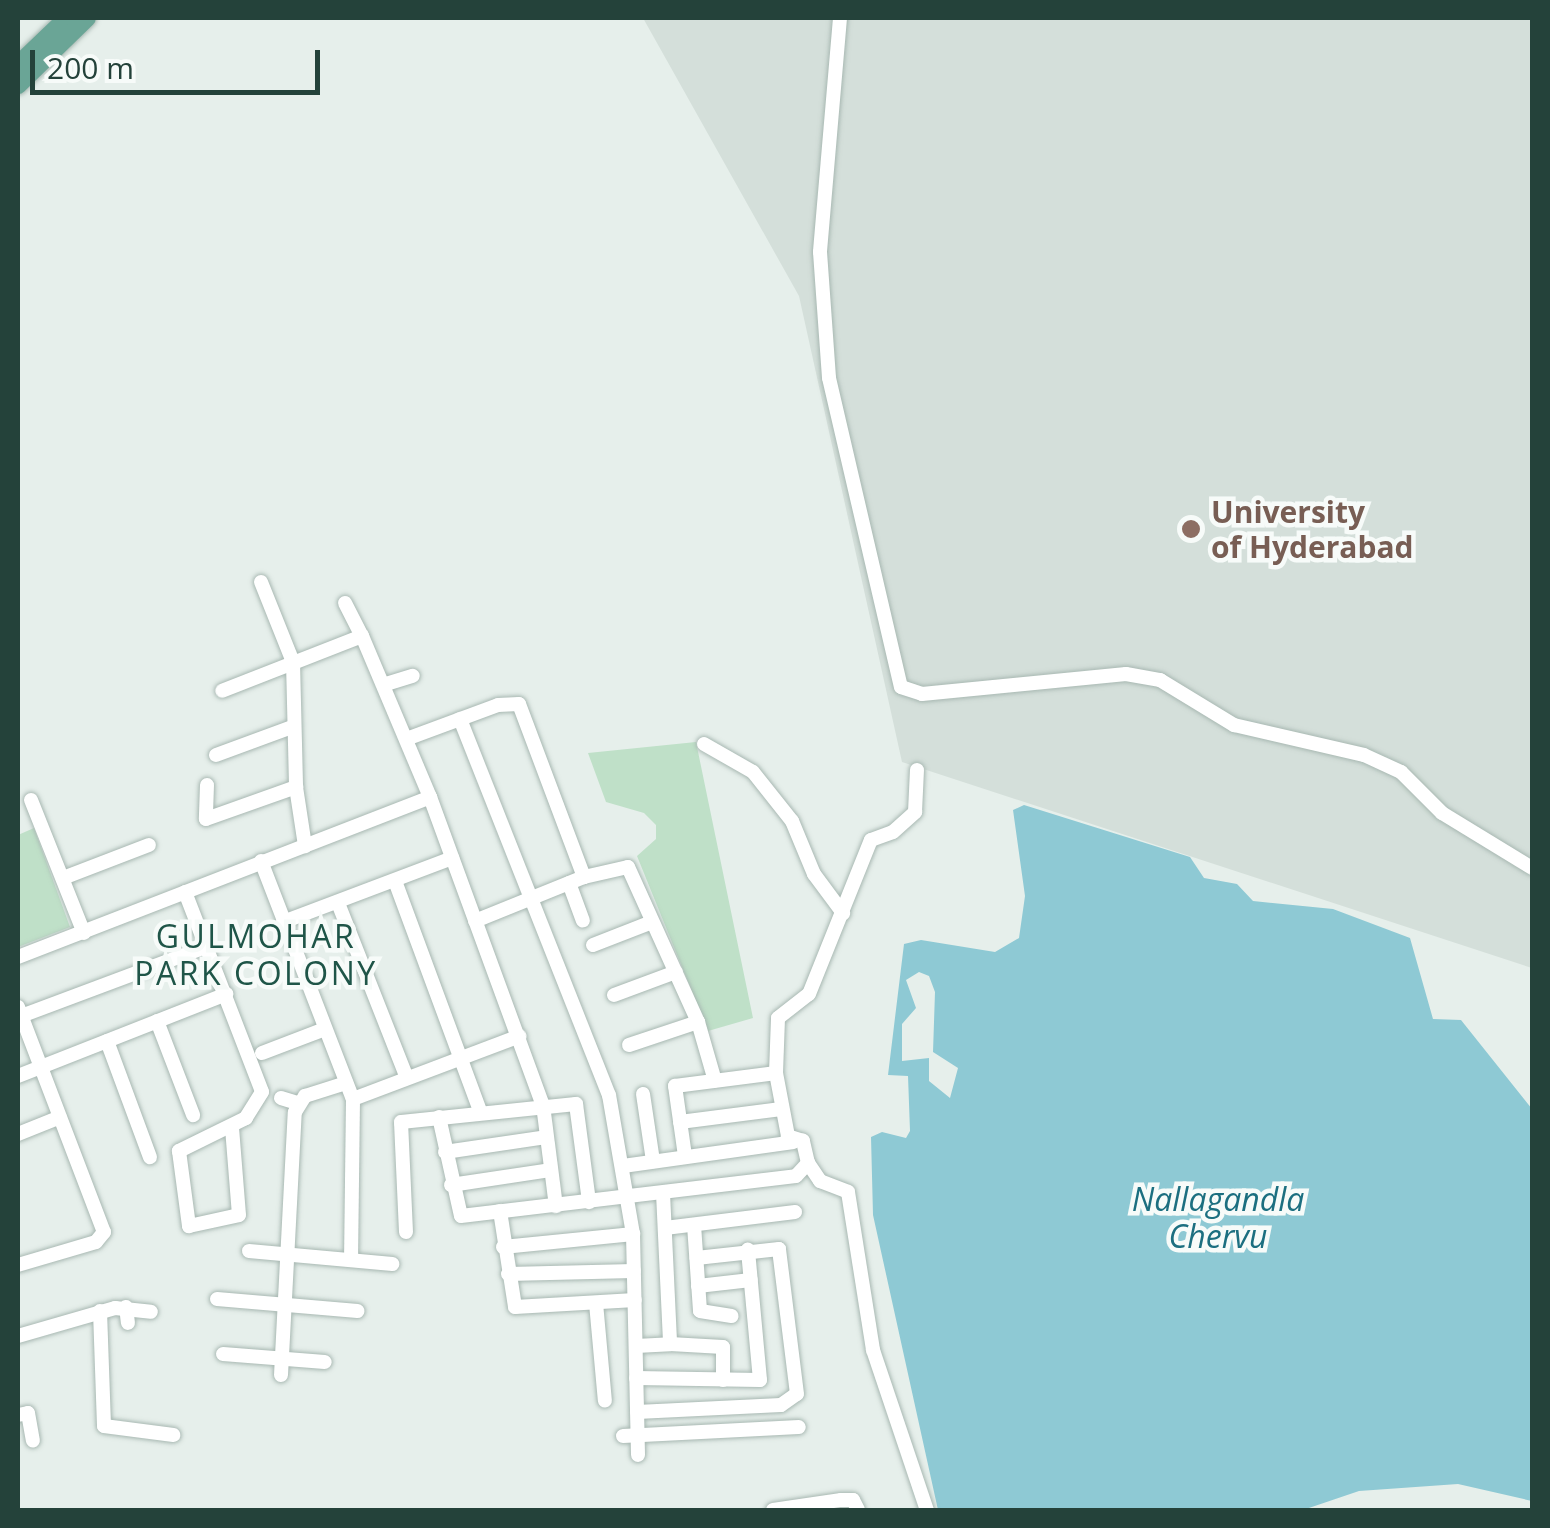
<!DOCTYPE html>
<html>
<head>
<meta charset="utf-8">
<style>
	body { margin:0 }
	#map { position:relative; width:1550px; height:1528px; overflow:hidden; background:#e6efeb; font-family:"Open Sans",sans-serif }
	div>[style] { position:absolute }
	.built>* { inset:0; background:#d4dfda }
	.green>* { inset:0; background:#bfe0c8 }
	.water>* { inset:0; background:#8ec9d4 }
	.roads { filter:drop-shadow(0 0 2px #a8b8b2) drop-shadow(0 0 2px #a8b8b2) }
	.minor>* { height:14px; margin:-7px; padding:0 7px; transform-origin:7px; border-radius:7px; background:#fff }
	.major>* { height:18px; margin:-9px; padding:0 9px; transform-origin:9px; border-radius:9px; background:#6aa596 }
	.dots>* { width:28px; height:28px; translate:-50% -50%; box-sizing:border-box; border:5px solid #f7fbf9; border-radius:50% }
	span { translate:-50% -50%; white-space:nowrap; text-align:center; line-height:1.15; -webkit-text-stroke:9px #f7fbf9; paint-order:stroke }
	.education-label { font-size:30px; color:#785e54; font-weight:700 }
	.left { translate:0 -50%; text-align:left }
	.neighbourhood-label { font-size:32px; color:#1f5548; letter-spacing:2.5px }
	.water-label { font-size:32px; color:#1c6f80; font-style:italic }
	.frame { position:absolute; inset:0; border:20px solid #24423a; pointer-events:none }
	.scale { position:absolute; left:30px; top:50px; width:290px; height:45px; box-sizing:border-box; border:5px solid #24423a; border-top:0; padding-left:12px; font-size:30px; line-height:35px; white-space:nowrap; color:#24423a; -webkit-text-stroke:8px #f7fbf9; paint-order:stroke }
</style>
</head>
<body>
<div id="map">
	<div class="built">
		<i style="clip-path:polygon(643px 18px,1532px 18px,1532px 968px,902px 762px,799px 296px)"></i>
	</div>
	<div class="green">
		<i style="clip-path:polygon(696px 742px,753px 1018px,708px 1031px,637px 856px,656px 839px,656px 825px,644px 813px,606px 802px,588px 753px)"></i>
		<i style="clip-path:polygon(34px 828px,70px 927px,18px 947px,18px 835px)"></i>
	</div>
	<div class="water">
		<i style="clip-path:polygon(evenodd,1024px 805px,1190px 857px,1204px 878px,1237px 884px,1253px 901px,1333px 909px,1410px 938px,1433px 1019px,1461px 1020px,1532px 1109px,1532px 1501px,1458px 1484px,1359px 1491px,1303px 1510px,938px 1510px,873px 1215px,871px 1137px,882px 1132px,906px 1138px,910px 1131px,908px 1076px,888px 1075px,904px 944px,921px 940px,995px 952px,1019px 938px,1025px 896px,1013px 810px,1024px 805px,919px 972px,929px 976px,935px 992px,933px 1052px,958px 1068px,950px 1098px,929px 1081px,929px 1058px,902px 1061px,902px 1024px,916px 1008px,906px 980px,919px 972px)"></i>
	</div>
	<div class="roads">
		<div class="minor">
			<i style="left:840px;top:18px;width:235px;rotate:94.9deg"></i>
			<i style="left:820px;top:252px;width:126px;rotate:85.9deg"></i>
			<i style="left:829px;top:378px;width:317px;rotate:76.9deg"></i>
			<i style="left:901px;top:687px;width:22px;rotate:18deg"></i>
			<i style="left:922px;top:694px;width:205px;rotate:-5.6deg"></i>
			<i style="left:1126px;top:674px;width:35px;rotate:10deg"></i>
			<i style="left:1160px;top:680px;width:87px;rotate:31.3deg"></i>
			<i style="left:1234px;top:725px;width:133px;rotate:13deg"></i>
			<i style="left:1364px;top:755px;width:41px;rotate:24.7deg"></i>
			<i style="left:1401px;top:772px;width:58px;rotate:45deg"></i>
			<i style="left:1442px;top:813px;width:105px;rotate:31.4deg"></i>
			<i style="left:261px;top:582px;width:86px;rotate:68.2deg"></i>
			<i style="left:293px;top:662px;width:125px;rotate:88.6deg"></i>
			<i style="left:296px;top:787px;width:60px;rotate:81.3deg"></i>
			<i style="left:345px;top:603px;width:37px;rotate:63deg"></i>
			<i style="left:386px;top:684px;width:28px;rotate:-17deg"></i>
			<i style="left:460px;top:719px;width:404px;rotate:68.4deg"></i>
			<i style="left:609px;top:1095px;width:141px;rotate:80.2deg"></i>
			<i style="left:633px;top:1234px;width:221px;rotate:88.7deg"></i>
			<i style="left:409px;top:738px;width:95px;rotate:-20.3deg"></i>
			<i style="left:498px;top:705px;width:21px;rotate:-3deg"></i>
			<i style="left:519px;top:704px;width:185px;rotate:69.4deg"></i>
			<i style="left:704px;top:744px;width:56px;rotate:29.7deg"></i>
			<i style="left:753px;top:772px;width:63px;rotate:51.5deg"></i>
			<i style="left:792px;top:821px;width:57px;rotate:67.5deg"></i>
			<i style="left:814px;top:874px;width:49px;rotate:53.4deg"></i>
			<i style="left:216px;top:755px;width:81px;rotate:-20.2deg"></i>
			<i style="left:207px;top:785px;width:34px;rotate:92deg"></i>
			<i style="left:206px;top:819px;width:96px;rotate:-19.6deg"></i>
			<i style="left:430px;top:797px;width:328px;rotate:69.9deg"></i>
			<i style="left:543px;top:1105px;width:102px;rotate:82.7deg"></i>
			<i style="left:31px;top:800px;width:143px;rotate:68.3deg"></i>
			<i style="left:261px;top:861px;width:255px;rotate:68.9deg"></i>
			<i style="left:353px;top:1099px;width:159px;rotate:90.7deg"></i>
			<i style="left:63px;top:878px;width:92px;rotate:-21deg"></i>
			<i style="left:395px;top:881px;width:247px;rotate:69.7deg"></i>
			<i style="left:569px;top:883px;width:40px;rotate:69.8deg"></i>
			<i style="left:185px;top:892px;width:214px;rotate:68.9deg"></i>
			<i style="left:262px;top:1092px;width:31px;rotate:122deg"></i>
			<i style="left:246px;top:1118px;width:75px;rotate:153.8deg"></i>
			<i style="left:179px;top:1151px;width:76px;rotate:82.4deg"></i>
			<i style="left:189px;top:1226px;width:51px;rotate:-12.4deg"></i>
			<i style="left:239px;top:1215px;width:87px;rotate:-94.6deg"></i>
			<i style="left:338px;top:903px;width:188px;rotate:68.5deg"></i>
			<i style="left:475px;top:921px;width:118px;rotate:-22deg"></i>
			<i style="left:584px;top:877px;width:45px;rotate:-12.8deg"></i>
			<i style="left:628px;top:867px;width:170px;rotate:65.7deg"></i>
			<i style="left:698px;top:1022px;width:61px;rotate:73.9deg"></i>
			<i style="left:283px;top:922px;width:181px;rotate:-20.7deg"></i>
			<i style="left:593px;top:945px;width:63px;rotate:-21.3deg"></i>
			<i style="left:18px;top:957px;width:442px;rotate:-21.2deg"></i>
			<i style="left:430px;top:797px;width:175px;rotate:-112.9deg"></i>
			<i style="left:362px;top:636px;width:150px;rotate:158.6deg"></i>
			<i style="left:614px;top:995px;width:66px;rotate:-20.4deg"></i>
			<i style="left:18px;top:1007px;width:241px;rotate:69.1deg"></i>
			<i style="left:104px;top:1232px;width:13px;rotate:129deg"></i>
			<i style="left:96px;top:1242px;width:81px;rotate:163.6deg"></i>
			<i style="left:21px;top:1016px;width:197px;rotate:-20.5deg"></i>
			<i style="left:157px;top:1021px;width:101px;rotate:69deg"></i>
			<i style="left:107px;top:1041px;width:124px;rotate:69.7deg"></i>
			<i style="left:629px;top:1045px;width:73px;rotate:-18.4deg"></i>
			<i style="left:262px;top:1053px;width:67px;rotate:-20.9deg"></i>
			<i style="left:18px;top:1076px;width:224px;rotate:-21.5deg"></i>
			<i style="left:643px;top:1094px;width:68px;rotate:81.5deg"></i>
			<i style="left:281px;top:1098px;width:17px;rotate:17deg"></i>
			<i style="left:353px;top:1099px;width:178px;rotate:-20.7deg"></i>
			<i style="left:439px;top:1117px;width:101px;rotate:77.5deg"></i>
			<i style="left:461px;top:1216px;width:337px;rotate:-6.8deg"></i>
			<i style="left:796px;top:1176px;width:18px;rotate:-47deg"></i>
			<i style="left:808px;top:1163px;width:23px;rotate:-103deg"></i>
			<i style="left:803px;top:1141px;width:16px;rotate:-162deg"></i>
			<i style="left:788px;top:1136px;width:64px;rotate:-100.8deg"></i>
			<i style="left:680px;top:1122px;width:102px;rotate:-7.3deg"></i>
			<i style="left:18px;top:1134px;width:45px;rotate:-22deg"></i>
			<i style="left:445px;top:1152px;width:102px;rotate:-8.4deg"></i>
			<i style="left:685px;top:1156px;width:71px;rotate:-98.1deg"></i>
			<i style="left:675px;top:1086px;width:102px;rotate:-7.3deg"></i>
			<i style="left:776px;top:1073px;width:55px;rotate:-87.9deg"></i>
			<i style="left:778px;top:1018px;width:39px;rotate:-38deg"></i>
			<i style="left:809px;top:994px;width:166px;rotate:-68.1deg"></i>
			<i style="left:871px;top:840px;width:23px;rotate:-20deg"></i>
			<i style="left:893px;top:832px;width:30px;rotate:-42deg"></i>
			<i style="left:915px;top:812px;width:42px;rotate:-87.3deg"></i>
			<i style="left:808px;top:1163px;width:22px;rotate:56deg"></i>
			<i style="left:820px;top:1181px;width:30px;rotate:21deg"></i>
			<i style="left:848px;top:1192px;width:160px;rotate:81deg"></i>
			<i style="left:873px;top:1350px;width:169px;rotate:71.4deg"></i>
			<i style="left:623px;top:1166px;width:172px;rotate:-8deg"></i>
			<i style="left:451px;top:1185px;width:100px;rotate:-8.6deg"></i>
			<i style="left:663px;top:1193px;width:151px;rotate:87.3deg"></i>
			<i style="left:670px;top:1344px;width:53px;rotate:3.2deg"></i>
			<i style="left:723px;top:1347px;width:33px;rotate:90deg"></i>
			<i style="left:500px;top:1211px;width:97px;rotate:81.1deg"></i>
			<i style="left:515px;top:1307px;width:120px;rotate:-3.3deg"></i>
			<i style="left:694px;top:1225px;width:86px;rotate:86deg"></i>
			<i style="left:700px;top:1311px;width:32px;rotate:9deg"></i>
			<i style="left:665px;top:1228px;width:131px;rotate:-7deg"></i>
			<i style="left:406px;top:1232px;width:110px;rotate:-92.6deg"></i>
			<i style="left:401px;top:1122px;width:176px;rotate:-5.9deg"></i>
			<i style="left:576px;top:1104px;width:99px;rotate:82.4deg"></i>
			<i style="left:503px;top:1247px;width:131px;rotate:-5.7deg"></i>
			<i style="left:249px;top:1251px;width:144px;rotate:5.2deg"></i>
			<i style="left:508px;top:1274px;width:126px;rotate:-1.4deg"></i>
			<i style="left:698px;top:1286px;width:53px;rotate:-6.5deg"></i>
			<i style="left:217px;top:1299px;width:141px;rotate:4.9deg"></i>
			<i style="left:596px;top:1303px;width:98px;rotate:84.8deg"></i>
			<i style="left:126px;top:1307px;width:16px;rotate:83deg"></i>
			<i style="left:100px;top:1311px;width:115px;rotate:88deg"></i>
			<i style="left:104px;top:1426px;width:70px;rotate:7.4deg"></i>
			<i style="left:18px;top:1336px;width:101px;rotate:-16.1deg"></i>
			<i style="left:115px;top:1308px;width:36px;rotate:6deg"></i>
			<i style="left:636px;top:1346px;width:34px;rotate:-3deg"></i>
			<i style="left:223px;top:1354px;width:102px;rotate:4.5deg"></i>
			<i style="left:281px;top:1375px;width:263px;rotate:-87deg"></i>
			<i style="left:295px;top:1112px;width:19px;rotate:-58deg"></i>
			<i style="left:305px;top:1096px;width:43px;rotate:-17.6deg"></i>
			<i style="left:636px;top:1378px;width:124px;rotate:0.9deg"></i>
			<i style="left:760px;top:1380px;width:131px;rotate:-95.3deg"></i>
			<i style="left:637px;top:1412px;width:144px;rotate:-2.8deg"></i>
			<i style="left:781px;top:1405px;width:19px;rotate:-35deg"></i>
			<i style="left:797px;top:1394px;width:146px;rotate:-97.1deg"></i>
			<i style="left:779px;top:1249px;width:83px;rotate:173.8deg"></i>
			<i style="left:18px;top:1415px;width:10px;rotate:-11deg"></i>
			<i style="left:28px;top:1413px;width:28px;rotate:80deg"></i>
			<i style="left:623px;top:1436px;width:176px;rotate:-2.9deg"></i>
			<i style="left:773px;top:1510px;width:69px;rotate:-8.4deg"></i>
			<i style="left:841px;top:1500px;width:12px"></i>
			<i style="left:853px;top:1500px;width:11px;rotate:63deg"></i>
		</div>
		<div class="major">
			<i style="left:18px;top:65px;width:68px;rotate:-43.8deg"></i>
			<i style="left:18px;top:85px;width:96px;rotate:-44.2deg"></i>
		</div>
	</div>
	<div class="dots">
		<i style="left:1191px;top:529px;background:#8d6e63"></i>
	</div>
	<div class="education-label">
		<span class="left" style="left:1211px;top:529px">University<br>of Hyderabad</span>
	</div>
	<div class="neighbourhood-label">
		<span style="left:256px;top:955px">GULMOHAR<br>PARK COLONY</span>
	</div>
	<div class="water-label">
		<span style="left:1218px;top:1218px">Nallagandla<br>Chervu</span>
	</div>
	<div class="frame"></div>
	<div class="scale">200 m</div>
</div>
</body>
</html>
